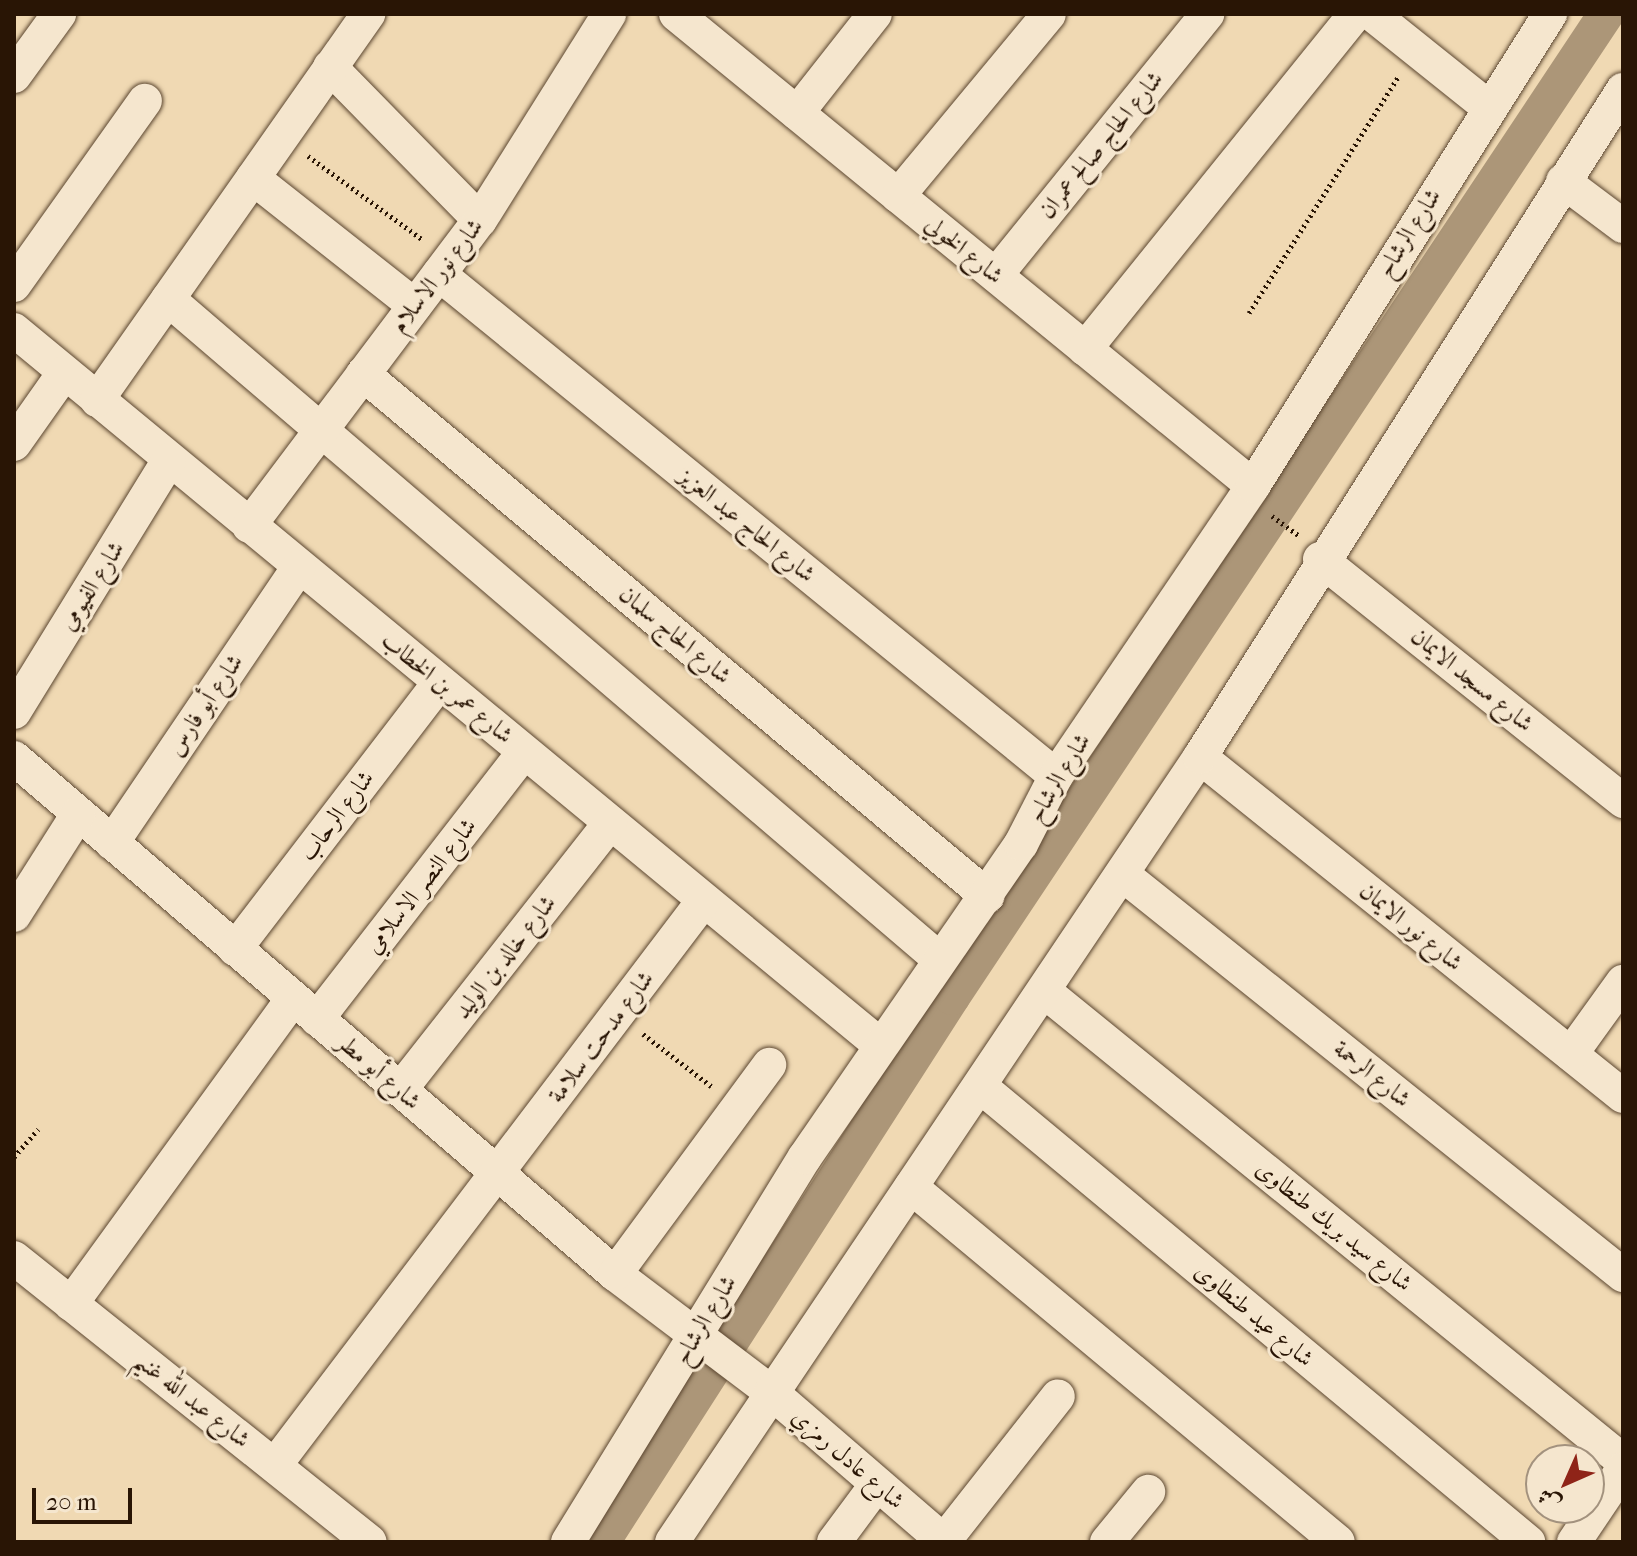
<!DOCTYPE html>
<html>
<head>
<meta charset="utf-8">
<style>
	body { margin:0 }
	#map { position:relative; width:1637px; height:1556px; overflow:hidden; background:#f0d9b3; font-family:"IM FELL French Canon",Amiri,serif }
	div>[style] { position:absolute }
	.canal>* { height:36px; margin:-18px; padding:0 18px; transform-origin:18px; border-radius:18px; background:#ac9678 }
	.path>* { height:5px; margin-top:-2.5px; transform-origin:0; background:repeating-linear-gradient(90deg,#291505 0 2px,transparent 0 6px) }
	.roads { filter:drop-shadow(0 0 2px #5b4630) drop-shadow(0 0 2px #5b4630) }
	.street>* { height:34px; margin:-17px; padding:0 17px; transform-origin:17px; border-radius:17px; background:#f5e6ce }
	span { translate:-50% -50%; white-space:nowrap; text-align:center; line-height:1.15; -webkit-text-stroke:6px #f5e6ce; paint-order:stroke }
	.street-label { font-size:24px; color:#291505 }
	.frame { position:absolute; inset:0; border:16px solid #291505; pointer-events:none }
	.north { position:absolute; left:1525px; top:1444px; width:80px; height:80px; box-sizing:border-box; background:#f5e6ce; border:2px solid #a3927e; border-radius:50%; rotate:225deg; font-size:22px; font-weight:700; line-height:32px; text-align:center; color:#291505 }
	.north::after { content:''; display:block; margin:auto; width:28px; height:36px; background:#8f2418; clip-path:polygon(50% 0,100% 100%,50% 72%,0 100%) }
	.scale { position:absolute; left:32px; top:1488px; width:100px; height:36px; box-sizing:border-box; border:4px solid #291505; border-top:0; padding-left:10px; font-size:24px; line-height:28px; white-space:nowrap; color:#291505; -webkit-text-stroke:6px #f5e6ce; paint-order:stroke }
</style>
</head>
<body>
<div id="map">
	<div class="canal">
		<i style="left:602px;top:1542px;width:648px;rotate:-57.29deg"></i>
		<i style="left:952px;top:997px;width:1181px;rotate:-56.36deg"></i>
	</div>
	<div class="path">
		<i style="left:308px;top:156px;width:142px;rotate:36.1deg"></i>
		<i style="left:1249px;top:313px;width:279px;rotate:-57.7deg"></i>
		<i style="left:1272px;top:516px;width:34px;rotate:36deg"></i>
		<i style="left:643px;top:1034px;width:86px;rotate:37.4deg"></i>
		<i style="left:14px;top:1157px;width:37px;rotate:-49deg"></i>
	</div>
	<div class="roads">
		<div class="street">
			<i style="left:676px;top:14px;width:745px;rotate:39.28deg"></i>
			<i style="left:1372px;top:14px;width:147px;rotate:38.7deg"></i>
			<i style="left:330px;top:67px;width:214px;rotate:45.6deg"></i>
			<i style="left:14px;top:76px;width:77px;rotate:-54deg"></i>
			<i style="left:797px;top:113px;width:126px;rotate:-51.8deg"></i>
			<i style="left:253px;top:178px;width:206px;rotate:38.3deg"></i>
			<i style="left:1563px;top:181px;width:75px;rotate:36.9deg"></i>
			<i style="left:898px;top:196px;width:236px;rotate:-50.3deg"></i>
			<i style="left:439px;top:274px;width:795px;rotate:39.13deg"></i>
			<i style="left:996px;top:275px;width:336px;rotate:-51deg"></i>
			<i style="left:14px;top:285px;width:226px;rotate:-54.6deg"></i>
			<i style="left:168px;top:299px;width:1013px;rotate:40.56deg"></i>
			<i style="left:14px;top:330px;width:1123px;rotate:39.54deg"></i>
			<i style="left:1085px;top:349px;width:430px;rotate:-51.1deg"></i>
			<i style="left:363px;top:374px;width:814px;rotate:39.91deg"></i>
			<i style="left:97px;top:400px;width:472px;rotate:-54.9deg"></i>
			<i style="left:14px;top:444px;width:87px;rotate:-54.8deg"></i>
			<i style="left:249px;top:526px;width:383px;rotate:-53deg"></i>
			<i style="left:480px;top:220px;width:243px;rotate:-57.9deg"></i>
			<i style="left:1320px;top:559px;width:388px;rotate:38.6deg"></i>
			<i style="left:14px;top:712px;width:296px;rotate:-58.4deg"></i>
			<i style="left:1200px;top:757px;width:542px;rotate:38.71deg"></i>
			<i style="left:14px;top:758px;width:792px;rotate:40.65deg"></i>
			<i style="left:615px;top:1274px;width:196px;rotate:37.1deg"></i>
			<i style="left:771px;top:1392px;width:230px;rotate:40.8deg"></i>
			<i style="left:112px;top:843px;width:333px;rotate:-55.9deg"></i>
			<i style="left:1122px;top:874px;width:642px;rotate:38.67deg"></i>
			<i style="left:14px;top:915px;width:120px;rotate:-57.6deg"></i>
			<i style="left:235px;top:949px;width:335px;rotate:-52.5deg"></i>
			<i style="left:1044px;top:991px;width:746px;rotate:39.07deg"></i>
			<i style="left:317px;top:1019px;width:338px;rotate:-52.2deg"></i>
			<i style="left:1571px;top:1054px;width:89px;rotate:-54.2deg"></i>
			<i style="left:981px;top:1087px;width:712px;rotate:39.75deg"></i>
			<i style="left:400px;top:1090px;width:340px;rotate:-51.8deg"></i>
			<i style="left:911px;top:1187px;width:555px;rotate:39.74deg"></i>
			<i style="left:14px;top:1258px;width:455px;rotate:38.6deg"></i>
			<i style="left:615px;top:1274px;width:260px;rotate:-53.6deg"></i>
			<i style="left:71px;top:1304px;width:377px;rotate:-54deg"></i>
			<i style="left:275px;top:1465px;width:709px;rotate:-52.79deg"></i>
			<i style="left:944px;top:1541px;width:184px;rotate:-51.8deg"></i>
			<i style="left:568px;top:1542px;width:452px;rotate:-58.4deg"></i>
			<i style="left:805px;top:1157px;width:380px;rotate:-55.4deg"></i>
			<i style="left:1021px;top:844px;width:76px;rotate:-62.8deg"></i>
			<i style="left:1056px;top:776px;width:351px;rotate:-55.8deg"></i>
			<i style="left:1253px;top:486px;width:558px;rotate:-57.82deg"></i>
			<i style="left:672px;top:1542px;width:946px;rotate:-56.07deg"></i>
			<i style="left:1200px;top:757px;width:790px;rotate:-57.62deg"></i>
			<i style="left:834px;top:1542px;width:72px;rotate:-53.4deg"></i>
			<i style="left:1107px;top:1542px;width:65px;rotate:-50.6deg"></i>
			<i style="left:1574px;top:1542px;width:88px;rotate:-56.1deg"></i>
		</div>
	</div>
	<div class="street-label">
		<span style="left:1101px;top:145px;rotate:-51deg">شارع الحاج صالح عمران</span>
		<span style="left:1409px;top:233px;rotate:-58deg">شارع الرشاح</span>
		<span style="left:964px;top:250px;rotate:39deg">شارع الخولي</span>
		<span style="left:437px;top:276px;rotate:-53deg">شارع نور الاسلام</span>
		<span style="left:747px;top:525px;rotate:39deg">شارع الحاج عبد العزيز</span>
		<span style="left:92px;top:586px;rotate:-58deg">شارع الفيومي</span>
		<span style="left:675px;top:635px;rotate:40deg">شارع الحاج سلمان</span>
		<span style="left:1472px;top:680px;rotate:39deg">شارع مسجد الايمان</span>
		<span style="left:447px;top:688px;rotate:39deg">شارع عمر بن الخطاب</span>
		<span style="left:205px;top:705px;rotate:-56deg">شارع أبو فارس</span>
		<span style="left:1059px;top:778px;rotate:-59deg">شارع الرشاح</span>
		<span style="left:337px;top:816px;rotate:-53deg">شارع الرحاب</span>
		<span style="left:421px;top:886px;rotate:-52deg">شارع النصر الاسلامي</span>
		<span style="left:1411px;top:927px;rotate:39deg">شارع نور الايمان</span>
		<span style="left:505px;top:957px;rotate:-52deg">شارع خالد بن الوليد</span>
		<span style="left:601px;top:1037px;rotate:-53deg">شارع مدحت سلامة</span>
		<span style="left:379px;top:1072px;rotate:41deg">شارع أبو مطر</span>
		<span style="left:1372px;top:1074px;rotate:39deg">شارع الرحمة</span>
		<span style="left:1334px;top:1226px;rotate:39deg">شارع سيد بريك طنطاوى</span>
		<span style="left:1254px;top:1315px;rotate:40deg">شارع عيد طنطاوى</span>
		<span style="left:705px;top:1320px;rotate:-59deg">شارع الرشاح</span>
		<span style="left:192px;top:1400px;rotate:38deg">شارع عبد الله غنيم</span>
		<span style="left:848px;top:1459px;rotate:41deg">شارع عادل رمزي</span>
	</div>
	<div class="frame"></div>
	<div class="north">ش</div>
	<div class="scale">20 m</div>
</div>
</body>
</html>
